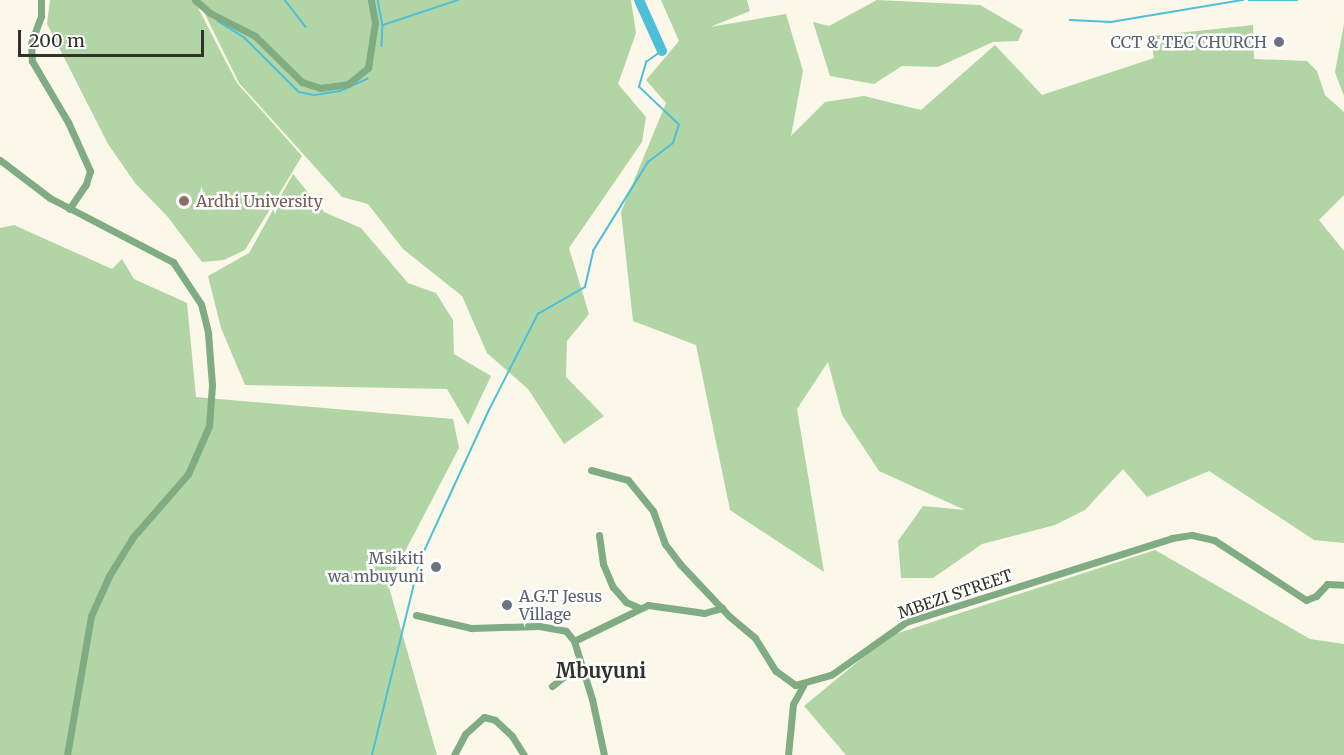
<!DOCTYPE html>
<html>
<head>
<meta charset="utf-8">
<style>
	body { margin:0 }
	#map { position:relative; width:1344px; height:755px; overflow:hidden; background:#fbf7e9; font-family:Merriweather,serif }
	div>[style] { position:absolute }
	.green>* { inset:0; background:#b2d5a5 }
	.stream>* { height:1.5px; margin:-0.75px; padding:0 0.75px; transform-origin:0.75px; border-radius:0.75px; background:#4dbfd9 }
	.river>* { height:10px; margin:-5px; padding:0 5px; transform-origin:5px; border-radius:5px; background:#4dbfd9 }
	.minor>* { height:7px; margin:-3.5px; padding:0 3.5px; transform-origin:3.5px; border-radius:3.5px; background:#80ac83 }
	.dots>* { width:16px; height:16px; translate:-50% -50%; box-sizing:border-box; border:3px solid #fff; border-radius:50% }
	span { translate:-50% -50%; white-space:nowrap; text-align:center; line-height:1.15; -webkit-text-stroke:5px #fff; paint-order:stroke }
	.worship-label { font-size:16px; color:#5b616d }
	.right { translate:-100% -50%; text-align:right }
	.left { translate:0 -50%; text-align:left }
	.education-label { font-size:16px; color:#785e54 }
	.street-label { font-size:16px; color:#32312b }
	.quarter-label { font-size:20px; color:#32312b; font-weight:700 }
	.scale { position:absolute; left:18px; top:30px; width:186px; height:27px; box-sizing:border-box; border:3px solid #32312b; border-top:0; padding-left:8px; font-size:18px; line-height:21px; white-space:nowrap; color:#32312b; -webkit-text-stroke:4px #fff; paint-order:stroke }
</style>
</head>
<body>
<div id="map">
	<div class="green">
		<i style="clip-path:polygon(50px 0,194px 0,237px 83px,302px 156px,245px 250px,224px 260px,202px 262px,167px 216px,135px 183px,108px 144px,47px 24px)"></i>
		<i style="clip-path:polygon(198px 0,631px 0,636px 33px,618px 84px,646px 117px,642px 142px,569px 248px,589px 314px,567px 341px,566px 377px,604px 416px,564px 444px,528px 389px,487px 353px,462px 296px,403px 249px,368px 204px,342px 197px,239px 83px)"></i>
		<i style="clip-path:polygon(661px 0,747px 0,750px 11px,710px 27px,786px 14px,803px 71px,791px 136px,825px 102px,864px 96px,921px 110px,995px 45px,1042px 95px,1154px 58px,1150px 36px,1253px 25px,1254px 59px,1307px 61px,1317px 71px,1325px 95px,1344px 112px,1344px 195px,1319px 220px,1344px 251px,1344px 543px,1314px 540px,1209px 471px,1147px 497px,1123px 469px,1085px 510px,1055px 525px,982px 544px,933px 578px,901px 578px,898px 541px,923px 506px,965px 510px,879px 471px,842px 415px,828px 362px,797px 409px,824px 572px,730px 510px,696px 345px,633px 321px,621px 212px,666px 103px,646px 80px,679px 41px)"></i>
		<i style="clip-path:polygon(877px 0,980px 5px,1023px 30px,1018px 41px,993px 42px,938px 67px,902px 66px,874px 84px,830px 76px,813px 22px,829px 26px)"></i>
		<i style="clip-path:polygon(1344px 24px,1344px 96px,1335px 72px)"></i>
		<i style="clip-path:polygon(293px 174px,324px 212px,361px 228px,408px 283px,436px 293px,453px 320px,454px 354px,491px 376px,468px 425px,447px 389px,245px 385px,221px 328px,208px 276px,249px 253px)"></i>
		<i style="clip-path:polygon(14px 225px,112px 269px,122px 259px,134px 279px,187px 303px,196px 397px,453px 419px,459px 448px,388px 584px,437px 755px,0 755px,0 228px)"></i>
		<i style="clip-path:polygon(1155px 550px,1310px 639px,1344px 644px,1344px 755px,846px 755px,804px 706px,889px 636px)"></i>
	</div>
	<div class="stream">
		<i style="left:285px;top:0;width:34px;rotate:52deg"></i>
		<i style="left:378px;top:0;width:25px;rotate:79deg"></i>
		<i style="left:383px;top:25px;width:21px;rotate:93deg"></i>
		<i style="left:1249px;top:0;width:48px"></i>
		<i style="left:1070px;top:20px;width:41px;rotate:2.8deg"></i>
		<i style="left:1111px;top:22px;width:134px;rotate:-9.5deg"></i>
		<i style="left:218px;top:21px;width:32px;rotate:32deg"></i>
		<i style="left:245px;top:38px;width:76px;rotate:45deg"></i>
		<i style="left:299px;top:92px;width:16px;rotate:11deg"></i>
		<i style="left:315px;top:95px;width:25px;rotate:-9deg"></i>
		<i style="left:340px;top:91px;width:30px;rotate:-24deg"></i>
		<i style="left:383px;top:25px;width:79px;rotate:-18.4deg"></i>
		<i style="left:372px;top:755px;width:201px;rotate:-76.2deg"></i>
		<i style="left:420px;top:560px;width:165px;rotate:-65.3deg"></i>
		<i style="left:489px;top:410px;width:108px;rotate:-63deg"></i>
		<i style="left:538px;top:314px;width:54px;rotate:-29.9deg"></i>
		<i style="left:585px;top:287px;width:37px;rotate:-77deg"></i>
		<i style="left:593px;top:251px;width:105px;rotate:-58.3deg"></i>
		<i style="left:648px;top:162px;width:31px;rotate:-37deg"></i>
		<i style="left:673px;top:143px;width:19px;rotate:-72deg"></i>
		<i style="left:679px;top:125px;width:55px;rotate:-136.5deg"></i>
		<i style="left:639px;top:87px;width:26px;rotate:-74deg"></i>
		<i style="left:646px;top:62px;width:19px;rotate:-35deg"></i>
	</div>
	<div class="river">
		<i style="left:639px;top:0;width:56px;rotate:65.7deg"></i>
	</div>
	<div class="minor">
		<i style="left:41px;top:0;width:16px;rotate:90deg"></i>
		<i style="left:41px;top:16px;width:30px;rotate:110deg"></i>
		<i style="left:31px;top:44px;width:17px;rotate:87deg"></i>
		<i style="left:32px;top:61px;width:71px;rotate:59.5deg"></i>
		<i style="left:68px;top:122px;width:54px;rotate:65.8deg"></i>
		<i style="left:90px;top:171px;width:14px;rotate:107deg"></i>
		<i style="left:86px;top:184px;width:30px;rotate:124deg"></i>
		<i style="left:195px;top:0;width:20px;rotate:41deg"></i>
		<i style="left:210px;top:13px;width:51px;rotate:27.1deg"></i>
		<i style="left:255px;top:36px;width:66px;rotate:44.4deg"></i>
		<i style="left:302px;top:82px;width:19px;rotate:18deg"></i>
		<i style="left:320px;top:88px;width:28px;rotate:-8deg"></i>
		<i style="left:348px;top:84px;width:26px;rotate:-39deg"></i>
		<i style="left:368px;top:68px;width:46px;rotate:-81.2deg"></i>
		<i style="left:375px;top:23px;width:23px;rotate:-100deg"></i>
		<i style="left:0;top:160px;width:63px;rotate:37.2deg"></i>
		<i style="left:50px;top:198px;width:139px;rotate:27.5deg"></i>
		<i style="left:173px;top:262px;width:50px;rotate:56.3deg"></i>
		<i style="left:201px;top:304px;width:30px;rotate:76deg"></i>
		<i style="left:208px;top:333px;width:52px;rotate:85.6deg"></i>
		<i style="left:212px;top:385px;width:41px;rotate:94.2deg"></i>
		<i style="left:209px;top:426px;width:52px;rotate:113.6deg"></i>
		<i style="left:188px;top:474px;width:84px;rotate:131.1deg"></i>
		<i style="left:133px;top:537px;width:46px;rotate:121.6deg"></i>
		<i style="left:109px;top:576px;width:44px;rotate:114.2deg"></i>
		<i style="left:91px;top:616px;width:141px;rotate:99.8deg"></i>
		<i style="left:591px;top:470px;width:38px;rotate:15deg"></i>
		<i style="left:628px;top:480px;width:40px;rotate:51deg"></i>
		<i style="left:653px;top:511px;width:35px;rotate:70deg"></i>
		<i style="left:665px;top:544px;width:25px;rotate:53deg"></i>
		<i style="left:680px;top:564px;width:71px;rotate:46.7deg"></i>
		<i style="left:729px;top:616px;width:34px;rotate:40deg"></i>
		<i style="left:755px;top:638px;width:39px;rotate:58deg"></i>
		<i style="left:776px;top:671px;width:24px;rotate:36deg"></i>
		<i style="left:795px;top:685px;width:37px;rotate:-16deg"></i>
		<i style="left:831px;top:675px;width:92px;rotate:-35.2deg"></i>
		<i style="left:906px;top:622px;width:279px;rotate:-17.5deg"></i>
		<i style="left:1172px;top:538px;width:20px;rotate:-9deg"></i>
		<i style="left:1192px;top:535px;width:23px;rotate:13deg"></i>
		<i style="left:1214px;top:540px;width:110px;rotate:33.1deg"></i>
		<i style="left:1306px;top:600px;width:11px;rotate:-22deg"></i>
		<i style="left:1316px;top:596px;width:16px;rotate:-47deg"></i>
		<i style="left:1327px;top:584px;width:17px;rotate:3deg"></i>
		<i style="left:599px;top:535px;width:29px;rotate:82deg"></i>
		<i style="left:603px;top:564px;width:25px;rotate:67deg"></i>
		<i style="left:613px;top:587px;width:20px;rotate:49deg"></i>
		<i style="left:626px;top:602px;width:15px;rotate:23deg"></i>
		<i style="left:416px;top:615px;width:57px;rotate:13.3deg"></i>
		<i style="left:471px;top:628px;width:68px;rotate:-1.7deg"></i>
		<i style="left:539px;top:626px;width:27px;rotate:10deg"></i>
		<i style="left:566px;top:631px;width:13px;rotate:51deg"></i>
		<i style="left:574px;top:641px;width:61px;rotate:72.8deg"></i>
		<i style="left:592px;top:699px;width:57px;rotate:77.9deg"></i>
		<i style="left:574px;top:641px;width:82px;rotate:-25.9deg"></i>
		<i style="left:648px;top:605px;width:57px;rotate:8.1deg"></i>
		<i style="left:704px;top:613px;width:19px;rotate:-16deg"></i>
		<i style="left:552px;top:686px;width:36px;rotate:-38deg"></i>
		<i style="left:454px;top:755px;width:24px;rotate:-62deg"></i>
		<i style="left:465px;top:734px;width:25px;rotate:-42deg"></i>
		<i style="left:484px;top:717px;width:11px;rotate:15deg"></i>
		<i style="left:495px;top:720px;width:23px;rotate:43deg"></i>
		<i style="left:512px;top:736px;width:22px;rotate:58deg"></i>
		<i style="left:788px;top:755px;width:51px;rotate:-84.4deg"></i>
		<i style="left:793px;top:704px;width:21px;rotate:-61deg"></i>
	</div>
	<div class="dots">
		<i style="left:1279px;top:42px;background:#6b7280"></i>
		<i style="left:184px;top:201px;background:#8d6e63"></i>
		<i style="left:436px;top:567px;background:#6b7280"></i>
		<i style="left:507px;top:605px;background:#6b7280"></i>
	</div>
	<div class="worship-label">
		<span class="right" style="left:1267px;top:42px">CCT &amp; TEC CHURCH</span>
		<span class="right" style="left:424px;top:567px">Msikiti<br>wa mbuyuni</span>
		<span class="left" style="left:519px;top:605px">A.G.T Jesus<br>Village</span>
	</div>
	<div class="education-label">
		<span class="left" style="left:196px;top:201px">Ardhi University</span>
	</div>
	<div class="street-label">
		<span style="left:955px;top:594px;rotate:-19deg">MBEZI STREET</span>
	</div>
	<div class="quarter-label">
		<span style="left:601px;top:670px">Mbuyuni</span>
	</div>
	<div class="scale">200 m</div>
</div>
</body>
</html>
